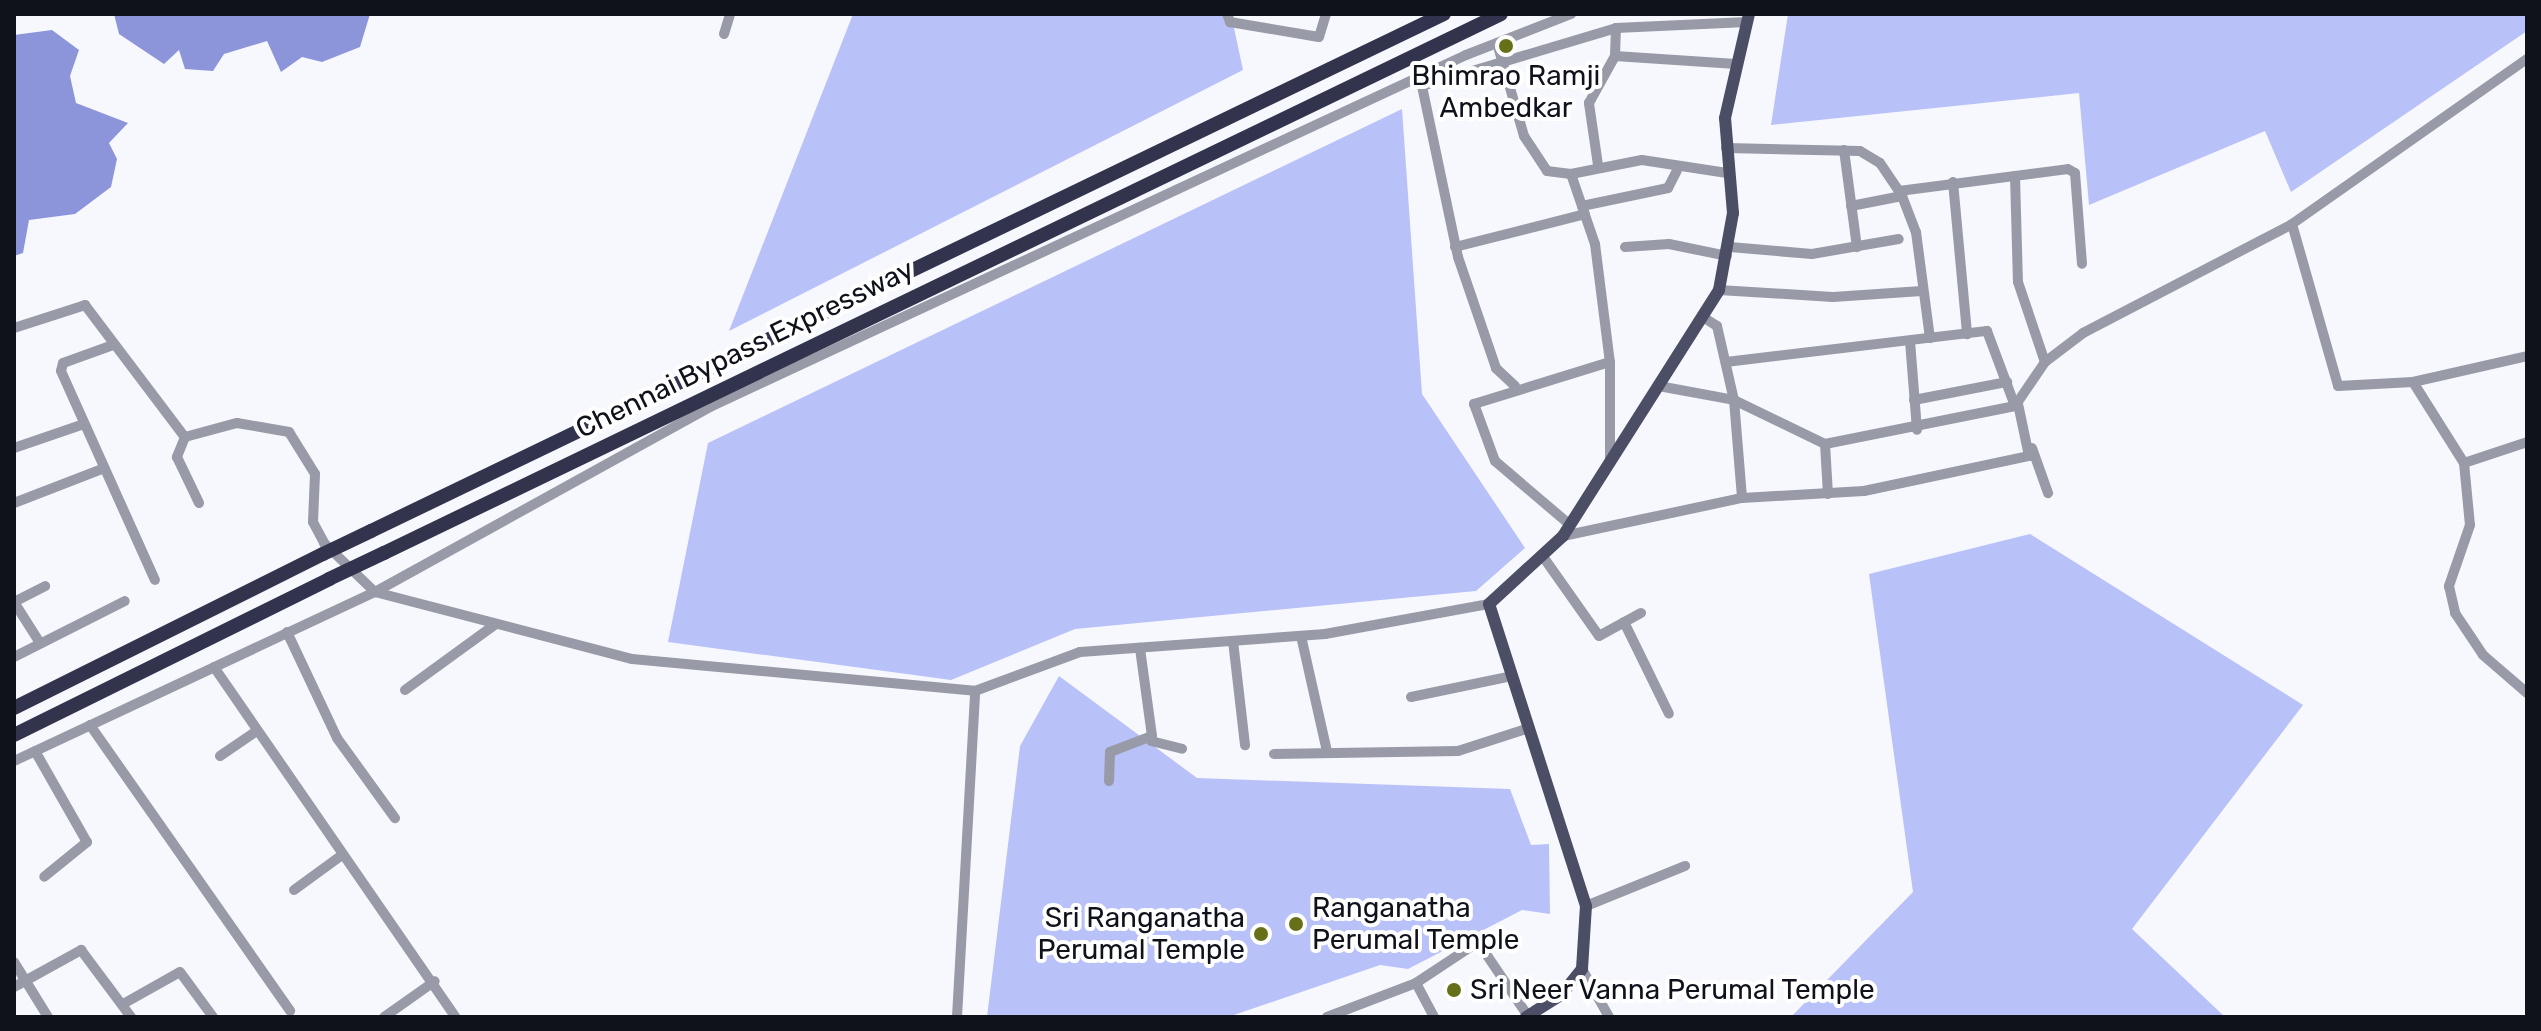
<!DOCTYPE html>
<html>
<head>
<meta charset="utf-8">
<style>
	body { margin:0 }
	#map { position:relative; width:2541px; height:1031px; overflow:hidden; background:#f7f8fe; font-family:Rubik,sans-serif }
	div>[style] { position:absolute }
	.green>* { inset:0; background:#b9c1f9 }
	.water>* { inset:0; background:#8d95da }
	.minor>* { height:10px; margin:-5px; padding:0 5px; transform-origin:5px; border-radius:5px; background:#989aa7 }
	.major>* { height:12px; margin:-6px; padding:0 6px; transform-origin:6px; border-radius:6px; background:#4b4e64 }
	.highway>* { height:14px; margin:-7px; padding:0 7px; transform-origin:7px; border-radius:7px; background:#31344c }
	.highway-bridge>* { height:14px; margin:-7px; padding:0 7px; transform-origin:7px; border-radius:7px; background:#31344c }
	.dots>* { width:22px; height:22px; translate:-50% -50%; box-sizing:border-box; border:4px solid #fff; border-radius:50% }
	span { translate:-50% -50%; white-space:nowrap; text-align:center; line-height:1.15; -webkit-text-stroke:8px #fff; paint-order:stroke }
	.poi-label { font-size:28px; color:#0f111b }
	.left { translate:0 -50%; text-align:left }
	.right { translate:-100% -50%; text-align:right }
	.street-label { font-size:28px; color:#0f111b }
	.frame { position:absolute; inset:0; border:16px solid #0f111b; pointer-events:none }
</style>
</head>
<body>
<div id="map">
	<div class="green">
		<i style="clip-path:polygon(853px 14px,1231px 14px,1243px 70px,729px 331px)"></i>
		<i style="clip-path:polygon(1788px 14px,2527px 14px,2527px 31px,2291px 192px,2265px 131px,2089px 205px,2079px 93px,1771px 125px)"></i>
		<i style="clip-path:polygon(1402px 109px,1422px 394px,1525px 548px,1476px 591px,1075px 629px,951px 680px,668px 642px,708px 443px)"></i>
		<i style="clip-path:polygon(2030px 534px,2303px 705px,2132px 929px,2225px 1017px,1791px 1017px,1913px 892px,1869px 574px)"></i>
		<i style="clip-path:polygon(1059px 676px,1197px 778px,1510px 789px,1531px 845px,1549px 844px,1550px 914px,1522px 910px,1408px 969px,1380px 965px,1228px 1017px,987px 1017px,1020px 746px)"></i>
	</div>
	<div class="water">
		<i style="clip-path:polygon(114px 14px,370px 14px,360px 47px,322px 62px,302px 57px,281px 72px,267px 41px,224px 54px,213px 71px,185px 69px,179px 50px,164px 64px,119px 34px)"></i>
		<i style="clip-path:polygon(52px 30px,79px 50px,70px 76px,76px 103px,128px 123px,109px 143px,117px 159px,111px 187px,75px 214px,29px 220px,23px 253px,14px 256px,14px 35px)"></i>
	</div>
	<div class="minor">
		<i style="left:1227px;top:14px;width:9px;rotate:69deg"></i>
		<i style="left:1230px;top:22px;width:90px;rotate:9.6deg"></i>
		<i style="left:1319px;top:37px;width:24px;rotate:-73deg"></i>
		<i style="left:724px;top:34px;width:21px;rotate:-73deg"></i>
		<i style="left:1497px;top:43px;width:97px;rotate:73.8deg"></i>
		<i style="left:1524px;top:136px;width:42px;rotate:56.7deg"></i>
		<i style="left:1547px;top:171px;width:24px;rotate:7deg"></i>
		<i style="left:1571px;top:174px;width:72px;rotate:-11.2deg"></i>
		<i style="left:1642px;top:160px;width:86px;rotate:8.7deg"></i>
		<i style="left:1615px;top:56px;width:121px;rotate:3.8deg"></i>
		<i style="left:1726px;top:148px;width:134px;rotate:1.3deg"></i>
		<i style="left:1860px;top:151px;width:23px;rotate:31deg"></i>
		<i style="left:1880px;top:163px;width:40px;rotate:56deg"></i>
		<i style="left:1902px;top:196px;width:52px;rotate:168.9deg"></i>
		<i style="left:1844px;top:150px;width:98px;rotate:82.4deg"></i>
		<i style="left:1598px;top:165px;width:63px;rotate:-98.3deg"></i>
		<i style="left:1589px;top:103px;width:54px;rotate:-61deg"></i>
		<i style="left:1615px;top:56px;width:28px;rotate:-88deg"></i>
		<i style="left:1571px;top:174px;width:74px;rotate:71.1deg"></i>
		<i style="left:1595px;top:244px;width:119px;rotate:82.8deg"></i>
		<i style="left:1610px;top:362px;width:100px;rotate:90deg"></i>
		<i style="left:2015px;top:176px;width:106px;rotate:88.4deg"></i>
		<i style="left:2018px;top:282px;width:84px;rotate:71.4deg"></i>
		<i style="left:1953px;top:182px;width:153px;rotate:84.7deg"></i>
		<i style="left:1899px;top:191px;width:170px;rotate:-7.4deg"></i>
		<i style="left:2068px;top:169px;width:8px;rotate:30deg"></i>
		<i style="left:2075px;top:173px;width:91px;rotate:85.6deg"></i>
		<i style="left:1902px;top:196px;width:39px;rotate:69deg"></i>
		<i style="left:1916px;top:232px;width:107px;rotate:82.5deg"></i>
		<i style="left:1582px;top:206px;width:88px;rotate:-11.8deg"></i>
		<i style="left:1668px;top:188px;width:20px;rotate:-63deg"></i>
		<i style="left:2292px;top:224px;width:168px;rotate:74.1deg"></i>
		<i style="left:2338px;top:386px;width:75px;rotate:-3.1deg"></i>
		<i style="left:2413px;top:382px;width:117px;rotate:-12.8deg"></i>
		<i style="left:1455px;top:247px;width:134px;rotate:-14.2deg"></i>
		<i style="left:1625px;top:247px;width:44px;rotate:-3.9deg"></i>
		<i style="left:1669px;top:244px;width:59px;rotate:11.7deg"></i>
		<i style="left:1730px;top:247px;width:82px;rotate:4.9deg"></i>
		<i style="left:1812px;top:254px;width:88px;rotate:-9.8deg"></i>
		<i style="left:1719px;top:290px;width:114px;rotate:3.5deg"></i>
		<i style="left:1833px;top:297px;width:89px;rotate:-3.9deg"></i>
		<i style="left:1706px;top:319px;width:13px;rotate:32deg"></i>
		<i style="left:1717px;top:326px;width:76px;rotate:77.1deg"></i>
		<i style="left:1734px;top:400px;width:98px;rotate:85.3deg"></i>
		<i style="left:14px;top:328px;width:75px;rotate:-17.9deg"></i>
		<i style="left:85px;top:305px;width:166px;rotate:52.9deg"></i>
		<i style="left:185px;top:437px;width:54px;rotate:-15.1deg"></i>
		<i style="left:237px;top:423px;width:53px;rotate:9.8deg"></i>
		<i style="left:289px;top:432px;width:49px;rotate:58.2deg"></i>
		<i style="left:315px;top:474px;width:48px;rotate:92.4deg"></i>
		<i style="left:313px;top:522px;width:24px;rotate:62deg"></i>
		<i style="left:324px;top:543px;width:71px;rotate:43.9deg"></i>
		<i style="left:375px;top:592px;width:266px;rotate:14.6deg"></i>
		<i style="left:632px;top:659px;width:344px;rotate:5.3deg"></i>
		<i style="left:975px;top:691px;width:112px;rotate:-20.4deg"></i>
		<i style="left:1080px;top:652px;width:246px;rotate:-4.2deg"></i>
		<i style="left:1325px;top:634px;width:167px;rotate:-10.4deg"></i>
		<i style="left:1910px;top:341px;width:89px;rotate:85.5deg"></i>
		<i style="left:113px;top:345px;width:53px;rotate:160.2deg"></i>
		<i style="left:63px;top:363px;width:8px;rotate:104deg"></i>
		<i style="left:61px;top:371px;width:229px;rotate:65.8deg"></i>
		<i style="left:1726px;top:362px;width:263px;rotate:-6.8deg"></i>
		<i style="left:1987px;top:331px;width:80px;rotate:69.5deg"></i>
		<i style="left:2413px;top:382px;width:96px;rotate:57.8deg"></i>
		<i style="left:2464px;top:463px;width:62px;rotate:84.5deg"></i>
		<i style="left:2470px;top:525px;width:65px;rotate:109deg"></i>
		<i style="left:2449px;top:586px;width:28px;rotate:77deg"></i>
		<i style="left:2455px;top:613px;width:50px;rotate:56.3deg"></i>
		<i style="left:2483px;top:655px;width:58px;rotate:40.8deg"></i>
		<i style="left:1515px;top:386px;width:26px;rotate:-137deg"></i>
		<i style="left:1496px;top:368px;width:117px;rotate:-108.9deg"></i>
		<i style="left:1458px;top:257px;width:175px;rotate:-101.9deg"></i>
		<i style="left:1422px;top:86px;width:202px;rotate:-16.6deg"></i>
		<i style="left:1616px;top:28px;width:131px;rotate:-2.6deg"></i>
		<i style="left:1664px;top:387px;width:71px;rotate:10.5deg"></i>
		<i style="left:1734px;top:400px;width:101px;rotate:25.8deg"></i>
		<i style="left:1825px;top:444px;width:194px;rotate:-11.3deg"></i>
		<i style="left:2015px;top:406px;width:53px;rotate:-55.7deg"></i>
		<i style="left:2045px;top:362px;width:48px;rotate:-37.3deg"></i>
		<i style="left:2083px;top:333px;width:236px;rotate:-27.5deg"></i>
		<i style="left:2292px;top:224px;width:287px;rotate:-35.1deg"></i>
		<i style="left:1914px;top:400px;width:95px;rotate:-11deg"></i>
		<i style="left:185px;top:437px;width:22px;rotate:112deg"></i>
		<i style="left:177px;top:457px;width:51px;rotate:64.4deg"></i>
		<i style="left:1825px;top:444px;width:50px;rotate:86.6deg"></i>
		<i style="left:14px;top:448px;width:74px;rotate:-18.9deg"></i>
		<i style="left:2032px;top:448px;width:48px;rotate:70.4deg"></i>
		<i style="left:2464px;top:463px;width:66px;rotate:-18.4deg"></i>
		<i style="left:14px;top:503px;width:94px;rotate:-21.1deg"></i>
		<i style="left:1569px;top:524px;width:97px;rotate:-139.6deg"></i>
		<i style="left:1495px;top:461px;width:61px;rotate:-110.2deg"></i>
		<i style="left:1474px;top:404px;width:142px;rotate:-17.2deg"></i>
		<i style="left:1563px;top:536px;width:183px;rotate:-12deg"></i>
		<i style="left:1742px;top:498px;width:122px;rotate:-3.3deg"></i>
		<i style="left:1864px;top:491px;width:169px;rotate:-12deg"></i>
		<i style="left:2029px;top:456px;width:53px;rotate:-101.9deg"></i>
		<i style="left:1544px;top:558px;width:95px;rotate:54.8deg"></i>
		<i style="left:1599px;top:636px;width:48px;rotate:-28.7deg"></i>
		<i style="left:14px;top:602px;width:49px;rotate:57.6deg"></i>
		<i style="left:14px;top:602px;width:35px;rotate:-27deg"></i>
		<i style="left:1624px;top:622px;width:102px;rotate:63.9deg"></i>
		<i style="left:287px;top:632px;width:117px;rotate:64.7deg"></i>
		<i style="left:337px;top:738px;width:99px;rotate:54.1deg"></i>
		<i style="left:1301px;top:636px;width:118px;rotate:77.3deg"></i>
		<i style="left:1233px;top:641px;width:105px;rotate:83.4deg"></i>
		<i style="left:14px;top:657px;width:124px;rotate:-26.8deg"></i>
		<i style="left:214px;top:667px;width:425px;rotate:55.4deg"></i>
		<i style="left:405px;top:690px;width:112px;rotate:-36deg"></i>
		<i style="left:1411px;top:697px;width:99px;rotate:-11.7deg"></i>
		<i style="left:90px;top:725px;width:349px;rotate:55deg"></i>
		<i style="left:1151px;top:741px;width:32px;rotate:14deg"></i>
		<i style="left:35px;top:751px;width:105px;rotate:60.3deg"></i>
		<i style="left:87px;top:842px;width:55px;rotate:140.9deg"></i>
		<i style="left:1274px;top:754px;width:184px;rotate:-0.9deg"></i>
		<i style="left:1458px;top:751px;width:75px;rotate:-17.9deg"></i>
		<i style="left:220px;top:756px;width:42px;rotate:-34.4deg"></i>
		<i style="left:14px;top:761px;width:399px;rotate:-25.1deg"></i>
		<i style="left:375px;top:592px;width:383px;rotate:-28.9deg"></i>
		<i style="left:710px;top:407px;width:834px;rotate:-24.97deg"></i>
		<i style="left:1466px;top:55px;width:113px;rotate:-21.3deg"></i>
		<i style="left:1109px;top:781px;width:29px;rotate:-88deg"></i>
		<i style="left:1110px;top:752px;width:45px;rotate:-20.9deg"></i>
		<i style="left:1152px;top:736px;width:89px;rotate:-97.8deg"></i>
		<i style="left:294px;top:890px;width:59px;rotate:-36.1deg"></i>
		<i style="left:1586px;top:906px;width:107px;rotate:-22deg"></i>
		<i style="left:14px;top:962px;width:65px;rotate:58.3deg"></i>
		<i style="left:1582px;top:969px;width:55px;rotate:60.6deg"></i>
		<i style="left:1416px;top:983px;width:38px;rotate:62deg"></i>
		<i style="left:14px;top:987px;width:77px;rotate:-28.9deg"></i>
		<i style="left:81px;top:950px;width:84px;rotate:53.3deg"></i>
		<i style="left:123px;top:1004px;width:65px;rotate:-29.3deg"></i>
		<i style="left:180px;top:972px;width:56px;rotate:53.7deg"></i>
		<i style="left:384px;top:1017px;width:62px;rotate:-35.2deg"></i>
		<i style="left:957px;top:1017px;width:326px;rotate:-86.8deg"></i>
		<i style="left:1327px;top:1017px;width:95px;rotate:-20.9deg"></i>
		<i style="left:1416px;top:983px;width:74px;rotate:-33.5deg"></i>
		<i style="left:1478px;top:942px;width:89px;rotate:56deg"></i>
	</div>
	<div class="major">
		<i style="left:1526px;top:1017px;width:41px;rotate:-32.2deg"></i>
		<i style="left:1561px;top:995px;width:33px;rotate:-51deg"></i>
		<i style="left:1582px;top:969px;width:63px;rotate:-86.4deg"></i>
		<i style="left:1586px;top:906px;width:317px;rotate:-107.8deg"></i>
		<i style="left:1489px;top:604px;width:100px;rotate:-42.6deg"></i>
		<i style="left:1563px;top:536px;width:291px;rotate:-57.6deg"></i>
		<i style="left:1719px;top:290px;width:78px;rotate:-79.7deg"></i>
		<i style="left:1733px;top:213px;width:95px;rotate:-94.8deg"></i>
		<i style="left:1725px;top:118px;width:107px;rotate:-77deg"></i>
	</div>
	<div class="highway">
		<i style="left:371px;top:531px;width:1191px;rotate:-25.73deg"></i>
		<i style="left:384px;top:553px;width:1240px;rotate:-25.76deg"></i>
		<i style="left:14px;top:708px;width:345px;rotate:-26.5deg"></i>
		<i style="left:14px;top:735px;width:352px;rotate:-26.3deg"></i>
	</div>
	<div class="highway-bridge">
		<i style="left:323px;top:554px;width:53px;rotate:-25.6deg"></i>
		<i style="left:329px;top:579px;width:61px;rotate:-25.3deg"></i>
	</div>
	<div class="dots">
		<i style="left:1506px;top:46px;background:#667019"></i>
		<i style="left:1296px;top:924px;background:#667019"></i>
		<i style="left:1261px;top:934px;background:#667019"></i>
		<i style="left:1454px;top:990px;background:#667019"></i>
	</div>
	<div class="poi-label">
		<span style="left:1506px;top:92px">Bhimrao Ramji<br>Ambedkar</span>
		<span class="left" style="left:1312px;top:924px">Ranganatha<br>Perumal Temple</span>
		<span class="right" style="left:1245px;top:934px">Sri Ranganatha<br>Perumal Temple</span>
		<span class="left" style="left:1470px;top:990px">Sri Neer Vanna Perumal Temple</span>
	</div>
	<div class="street-label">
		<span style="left:745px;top:349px;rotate:-26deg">Chennai Bypass Expressway</span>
	</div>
	<div class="frame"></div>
</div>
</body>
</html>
